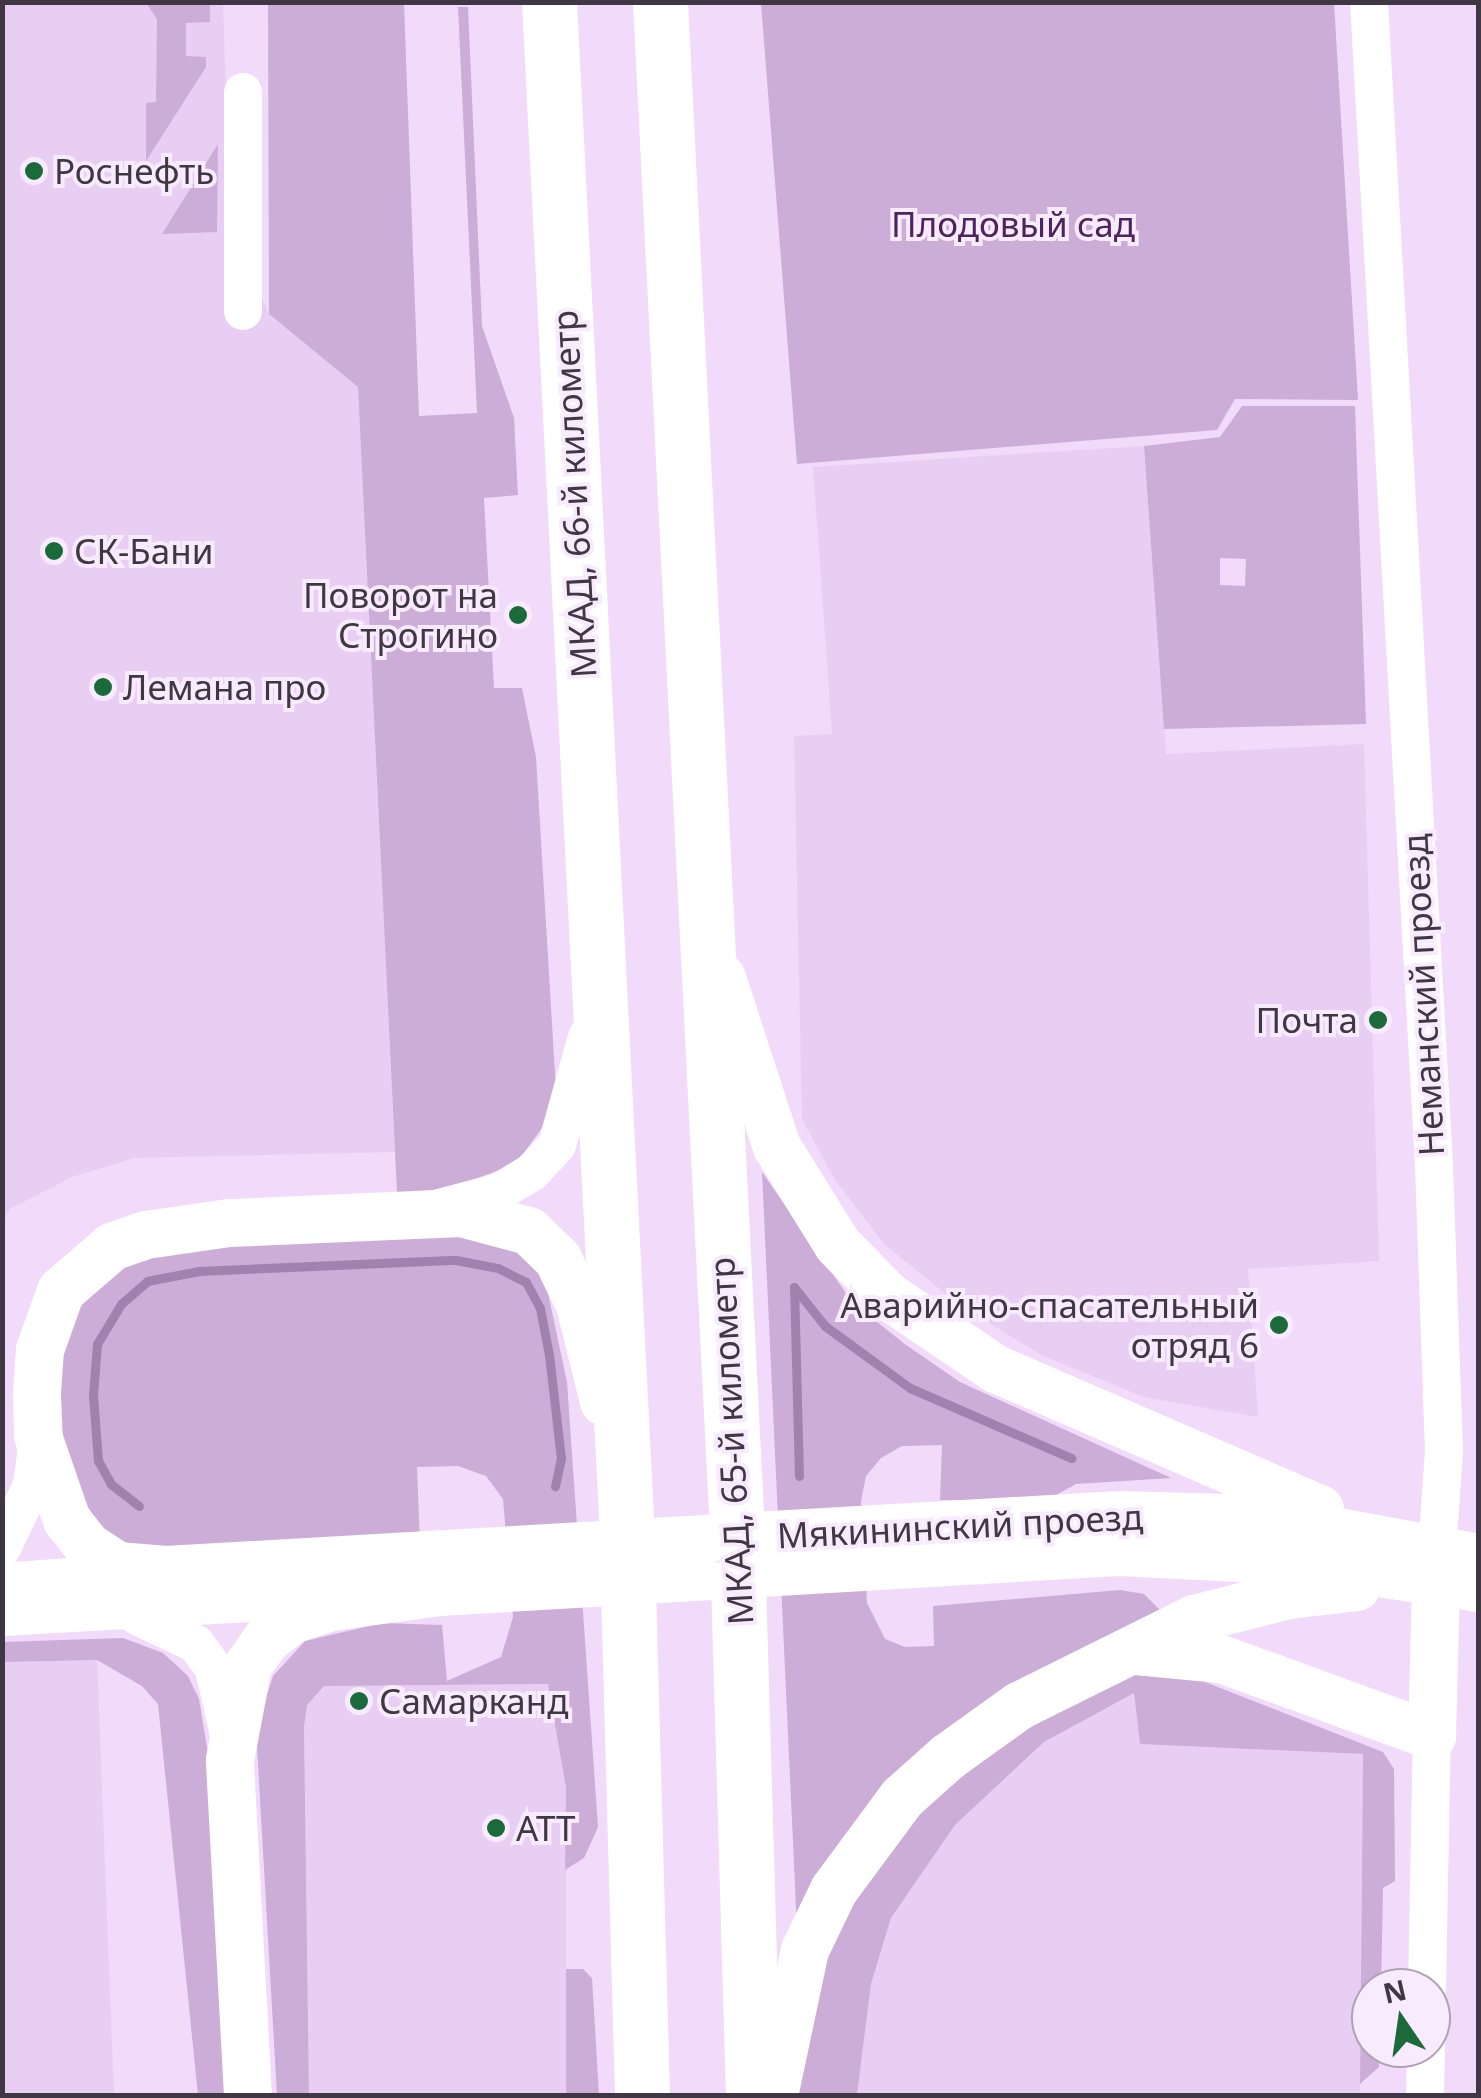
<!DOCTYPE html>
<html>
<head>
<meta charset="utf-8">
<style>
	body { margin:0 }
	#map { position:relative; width:1481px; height:2098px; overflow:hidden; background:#f1dafa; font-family:"Noto Sans",sans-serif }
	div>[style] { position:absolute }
	.built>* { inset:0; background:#e9cef4 }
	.green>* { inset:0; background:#cbadd7 }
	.stream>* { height:9px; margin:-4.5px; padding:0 4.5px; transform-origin:4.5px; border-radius:4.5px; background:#a182ae }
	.minor>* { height:38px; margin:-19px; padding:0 19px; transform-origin:19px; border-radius:19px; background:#fff }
	.major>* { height:48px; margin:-24px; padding:0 24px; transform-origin:24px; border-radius:24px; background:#fff }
	.highway>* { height:55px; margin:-27.5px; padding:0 27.5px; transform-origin:27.5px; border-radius:27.5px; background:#fff }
	.dots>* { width:28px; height:28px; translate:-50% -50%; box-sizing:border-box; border:5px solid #f9ebfe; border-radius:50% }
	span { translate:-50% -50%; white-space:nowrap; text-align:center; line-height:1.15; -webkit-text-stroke:8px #f9ebfe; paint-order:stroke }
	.poi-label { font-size:35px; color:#3f3743 }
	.left { translate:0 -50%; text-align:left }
	.right { translate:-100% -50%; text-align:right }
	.park-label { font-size:35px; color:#4d245c }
	.street-label { font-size:35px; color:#3f3743 }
	.frame { position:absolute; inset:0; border:5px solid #3f3743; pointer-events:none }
	.north { position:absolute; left:1351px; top:1968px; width:100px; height:100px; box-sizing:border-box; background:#f9ebfe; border:2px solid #afa3b3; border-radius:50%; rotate:347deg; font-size:28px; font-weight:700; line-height:40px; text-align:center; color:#3f3743 }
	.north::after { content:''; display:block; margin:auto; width:35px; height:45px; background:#1b6a39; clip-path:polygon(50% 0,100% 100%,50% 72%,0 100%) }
</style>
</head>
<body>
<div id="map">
	<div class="built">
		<i style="clip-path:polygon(3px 3px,223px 3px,232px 289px,257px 288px,269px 314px,358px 387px,395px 1152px,134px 1158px,72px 1177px,10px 1209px,3px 1220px)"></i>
		<i style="clip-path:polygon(1144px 446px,1166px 754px,1364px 744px,1379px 1261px,1248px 1269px,1258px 1417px,1144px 1397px,1043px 1356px,960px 1305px,884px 1244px,835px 1180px,802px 1119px,794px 736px,832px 734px,813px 467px)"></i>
		<i style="clip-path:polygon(97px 1660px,114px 2095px,3px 2095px,2px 1662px)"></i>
		<i style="clip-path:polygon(336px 1684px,549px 1684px,566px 1788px,566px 2095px,309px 2095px,304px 1727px,307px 1705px,324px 1685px)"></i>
		<i style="clip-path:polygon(1135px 1692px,1141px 1744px,1363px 1754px,1360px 2095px,857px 2096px,871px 1984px,891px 1918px,955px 1825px,1044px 1742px)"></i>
	</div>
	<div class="green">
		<i style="clip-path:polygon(146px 3px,210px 3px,210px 22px,186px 23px,186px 56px,206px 57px,206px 67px,146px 161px,146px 103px,156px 102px,157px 19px)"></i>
		<i style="clip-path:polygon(268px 3px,404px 3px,419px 416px,477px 413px,458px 7px,468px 7px,482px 326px,514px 418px,518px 495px,484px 498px,494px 688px,522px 688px,536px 757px,557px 1107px,516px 1164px,447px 1189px,397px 1193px,358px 387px,269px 314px)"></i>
		<i style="clip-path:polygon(761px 3px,1334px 3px,1358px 400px,1235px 399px,1217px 430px,797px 464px)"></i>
		<i style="clip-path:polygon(218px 144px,217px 232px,162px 234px)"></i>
		<i style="clip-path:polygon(evenodd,1242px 406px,1355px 406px,1366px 724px,1164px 729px,1144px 446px,1220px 437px,1242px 406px,1220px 558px,1246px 559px,1245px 586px,1220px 585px,1220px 558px)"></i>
		<i style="clip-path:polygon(762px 1172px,852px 1302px,906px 1345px,960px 1382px,1171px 1478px,1076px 1484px,1047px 1500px,940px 1500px,942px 1445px,902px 1446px,881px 1458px,866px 1476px,861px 1501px,867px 1603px,885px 1639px,905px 1647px,934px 1646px,933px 1606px,1120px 1590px,1144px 1594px,1166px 1616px,1098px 1643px,797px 1929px)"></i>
		<i style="clip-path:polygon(490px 1233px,542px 1265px,567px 1382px,598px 1827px,584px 1858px,565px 1870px,566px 1788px,548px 1684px,324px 1686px,307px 1705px,304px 1727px,309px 2095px,277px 2095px,256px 1729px,273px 1676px,305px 1641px,382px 1623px,442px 1625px,447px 1681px,501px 1657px,513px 1617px,503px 1499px,486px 1476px,458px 1466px,417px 1467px,420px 1544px,168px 1558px,98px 1538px,65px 1473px,59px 1363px,84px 1293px,105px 1271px,168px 1246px)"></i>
		<i style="clip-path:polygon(123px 1638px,163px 1653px,188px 1676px,199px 1699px,215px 1797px,231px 2095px,198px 2095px,158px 1704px,142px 1686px,97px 1660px,3px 1662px,3px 1642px)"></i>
		<i style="clip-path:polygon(1115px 1672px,1182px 1673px,1383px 1752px,1394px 1769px,1395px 1881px,1383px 1888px,1381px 1988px,1371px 1988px,1371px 2048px,1379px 2048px,1379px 2067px,1360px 2084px,1363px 1754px,1140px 1744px,1134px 1693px,1044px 1742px,955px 1825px,891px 1918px,871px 1984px,857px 2095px,795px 2096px,826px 1935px,864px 1865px,958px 1766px)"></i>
		<i style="clip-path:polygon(566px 1969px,583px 1969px,592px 1978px,599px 2095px,566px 2095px)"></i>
	</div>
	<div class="stream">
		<i style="left:799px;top:1476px;width:189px;rotate:-91.5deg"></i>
		<i style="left:794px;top:1287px;width:50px;rotate:51.5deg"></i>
		<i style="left:825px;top:1326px;width:105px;rotate:36.1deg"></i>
		<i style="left:910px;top:1388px;width:176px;rotate:23.5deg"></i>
		<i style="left:139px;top:1506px;width:36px;rotate:-142deg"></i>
		<i style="left:111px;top:1484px;width:26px;rotate:-119deg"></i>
		<i style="left:98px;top:1461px;width:66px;rotate:-94.3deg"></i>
		<i style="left:93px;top:1395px;width:51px;rotate:-85.5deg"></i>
		<i style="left:97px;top:1344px;width:47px;rotate:-59deg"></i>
		<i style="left:121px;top:1304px;width:35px;rotate:-41deg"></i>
		<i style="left:147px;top:1281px;width:53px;rotate:-10.9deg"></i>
		<i style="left:199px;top:1271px;width:257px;rotate:-2.5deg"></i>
		<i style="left:456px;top:1260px;width:43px;rotate:10.8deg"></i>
		<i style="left:498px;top:1268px;width:31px;rotate:27deg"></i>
		<i style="left:526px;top:1282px;width:30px;rotate:62deg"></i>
		<i style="left:540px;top:1308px;width:48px;rotate:79.2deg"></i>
		<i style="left:549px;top:1355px;width:104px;rotate:83.4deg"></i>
		<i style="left:561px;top:1458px;width:29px;rotate:102deg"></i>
	</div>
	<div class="minor">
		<i style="left:1369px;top:2px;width:1166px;rotate:86.8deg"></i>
		<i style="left:1434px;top:1166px;width:285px;rotate:88deg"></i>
		<i style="left:1444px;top:1451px;width:100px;rotate:94deg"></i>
		<i style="left:243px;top:92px;width:219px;rotate:90deg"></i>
		<i style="left:439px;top:1208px;width:62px;rotate:-14.9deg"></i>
		<i style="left:499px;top:1192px;width:37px;rotate:-31deg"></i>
		<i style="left:531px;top:1173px;width:38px;rotate:-47deg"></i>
		<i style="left:557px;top:1145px;width:112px;rotate:-74.5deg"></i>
		<i style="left:2px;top:1548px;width:70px;rotate:-64.5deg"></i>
		<i style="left:32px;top:1485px;width:46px;rotate:-82.6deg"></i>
		<i style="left:2px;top:1582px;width:136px;rotate:-4.2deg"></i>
		<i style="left:137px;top:1616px;width:65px;rotate:25.4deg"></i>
		<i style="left:196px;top:1644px;width:31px;rotate:54deg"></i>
		<i style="left:214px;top:1669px;width:68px;rotate:77.2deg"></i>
		<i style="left:2px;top:1617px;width:323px;rotate:-3.2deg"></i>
		<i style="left:1427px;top:1988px;width:252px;rotate:-88.9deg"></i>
		<i style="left:1425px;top:2096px;width:48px;rotate:-88.8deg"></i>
	</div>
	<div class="major">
		<i style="left:722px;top:978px;width:178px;rotate:72deg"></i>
		<i style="left:777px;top:1147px;width:115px;rotate:58.1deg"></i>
		<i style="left:838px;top:1245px;width:71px;rotate:45.6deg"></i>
		<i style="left:888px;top:1296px;width:130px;rotate:34.1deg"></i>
		<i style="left:996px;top:1369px;width:353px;rotate:23.4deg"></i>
		<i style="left:604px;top:1402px;width:100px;rotate:-103.9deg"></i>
		<i style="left:580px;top:1305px;width:51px;rotate:-115.6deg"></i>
		<i style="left:558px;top:1259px;width:40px;rotate:-136deg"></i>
		<i style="left:529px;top:1231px;width:70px;rotate:-165.2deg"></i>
		<i style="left:461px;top:1213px;width:232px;rotate:177.5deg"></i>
		<i style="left:229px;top:1223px;width:84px;rotate:171.8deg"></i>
		<i style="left:146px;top:1235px;width:36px;rotate:161deg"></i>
		<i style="left:112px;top:1247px;width:67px;rotate:139.2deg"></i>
		<i style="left:61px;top:1291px;width:63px;rotate:109.6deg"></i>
		<i style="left:40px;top:1350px;width:42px;rotate:94.1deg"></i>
		<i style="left:37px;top:1392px;width:44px;rotate:88.7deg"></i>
		<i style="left:38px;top:1436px;width:89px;rotate:71deg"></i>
		<i style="left:67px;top:1520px;width:33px;rotate:52deg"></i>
		<i style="left:87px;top:1546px;width:37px;rotate:33deg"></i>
		<i style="left:118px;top:1566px;width:48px;rotate:4.8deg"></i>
		<i style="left:166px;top:1570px;width:955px;rotate:-3.3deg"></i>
		<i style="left:1119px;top:1515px;width:151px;rotate:1.5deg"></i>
		<i style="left:1270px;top:1519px;width:212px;rotate:10.6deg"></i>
		<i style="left:1136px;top:1651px;width:85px;rotate:5.4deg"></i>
		<i style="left:1221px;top:1659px;width:225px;rotate:20deg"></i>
		<i style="left:1432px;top:1736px;width:185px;rotate:-88.5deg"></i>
		<i style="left:248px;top:2096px;width:336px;rotate:-93.1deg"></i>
		<i style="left:230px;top:1760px;width:96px;rotate:-79.2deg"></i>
		<i style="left:248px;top:1666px;width:33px;rotate:-55deg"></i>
		<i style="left:267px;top:1639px;width:31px;rotate:-37deg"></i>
		<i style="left:292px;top:1620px;width:41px;rotate:-18.4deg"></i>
		<i style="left:331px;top:1607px;width:110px;rotate:-7.8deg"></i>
		<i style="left:440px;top:1592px;width:680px;rotate:-3.37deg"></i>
		<i style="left:1119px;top:1552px;width:180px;rotate:2.9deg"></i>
		<i style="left:1299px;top:1561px;width:181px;rotate:8.6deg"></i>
		<i style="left:774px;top:2096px;width:149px;rotate:-78deg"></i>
		<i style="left:805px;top:1950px;width:67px;rotate:-64.2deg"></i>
		<i style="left:834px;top:1890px;width:114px;rotate:-53.5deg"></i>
		<i style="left:902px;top:1798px;width:62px;rotate:-41.7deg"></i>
		<i style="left:948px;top:1757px;width:87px;rotate:-35.7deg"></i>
		<i style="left:1019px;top:1706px;width:195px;rotate:-26.4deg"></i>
		<i style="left:1194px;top:1619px;width:98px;rotate:-14.2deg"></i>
		<i style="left:1289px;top:1595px;width:68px;rotate:-6.7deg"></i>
	</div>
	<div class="highway">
		<i style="left:549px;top:2px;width:1518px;rotate:87.09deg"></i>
		<i style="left:626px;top:1518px;width:578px;rotate:88.41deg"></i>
		<i style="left:660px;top:2px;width:1513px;rotate:87.12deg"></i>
		<i style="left:736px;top:1513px;width:583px;rotate:88.33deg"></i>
	</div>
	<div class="dots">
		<i style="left:34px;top:171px;background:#1b6a39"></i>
		<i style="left:54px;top:551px;background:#1b6a39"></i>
		<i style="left:518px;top:615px;background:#1b6a39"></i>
		<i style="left:103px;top:687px;background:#1b6a39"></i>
		<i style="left:1378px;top:1020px;background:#1b6a39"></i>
		<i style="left:1279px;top:1325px;background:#1b6a39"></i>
		<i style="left:359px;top:1701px;background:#1b6a39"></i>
		<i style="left:496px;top:1828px;background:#1b6a39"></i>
	</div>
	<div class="poi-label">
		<span class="left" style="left:54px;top:171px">Роснефть</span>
		<span class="left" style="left:74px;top:551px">СК-Бани</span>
		<span class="right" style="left:498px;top:615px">Поворот на<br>Строгино</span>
		<span class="left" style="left:123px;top:687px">Лемана про</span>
		<span class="right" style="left:1358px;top:1020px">Почта</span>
		<span class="right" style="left:1259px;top:1325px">Аварийно-спасательный<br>отряд 6</span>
		<span class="left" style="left:379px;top:1701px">Самарканд</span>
		<span class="left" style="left:516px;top:1828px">АТТ</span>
	</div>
	<div class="park-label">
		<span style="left:1013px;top:224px">Плодовый сад</span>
	</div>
	<div class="street-label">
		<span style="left:574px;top:494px;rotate:-93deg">МКАД, 66-й километр</span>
		<span style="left:1423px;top:995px;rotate:-93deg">Неманский проезд</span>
		<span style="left:731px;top:1441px;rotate:-93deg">МКАД, 65-й километр</span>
		<span style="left:960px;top:1526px;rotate:-3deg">Мякининский проезд</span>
	</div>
	<div class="frame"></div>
	<div class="north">N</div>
</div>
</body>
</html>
